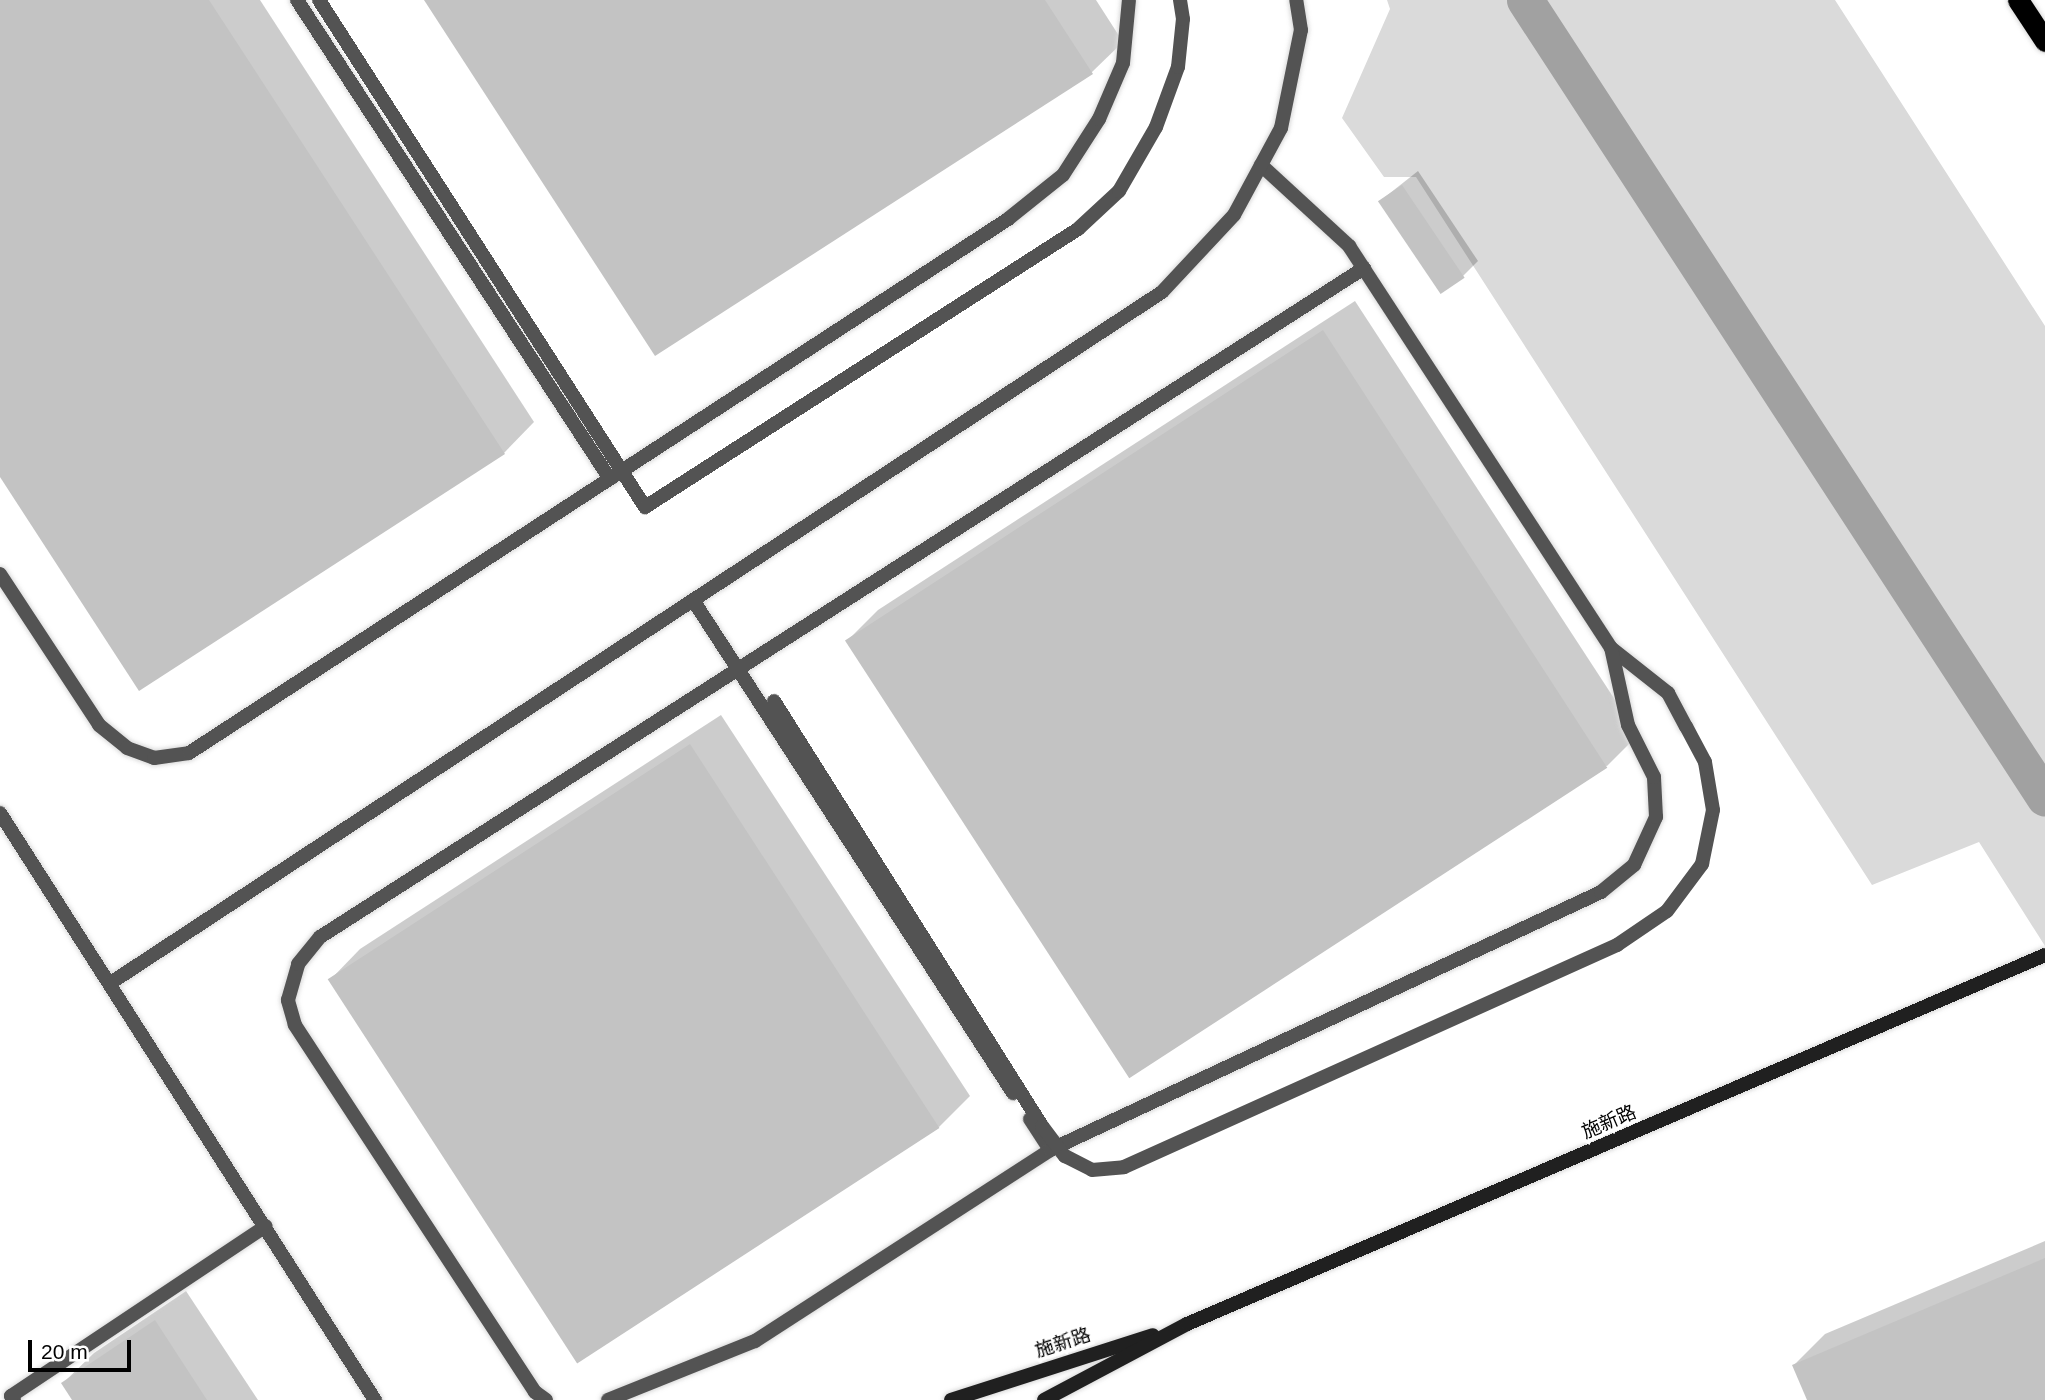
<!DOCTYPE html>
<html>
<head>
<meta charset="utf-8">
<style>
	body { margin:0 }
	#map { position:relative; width:2045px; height:1400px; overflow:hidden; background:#fff; font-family:Arial,"Noto Sans SC",sans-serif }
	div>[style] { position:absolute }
	.green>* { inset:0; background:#dadada }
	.shadow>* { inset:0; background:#0003 }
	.canal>* { height:37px; margin:-18.5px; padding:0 18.5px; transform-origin:18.5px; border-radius:18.5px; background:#a1a1a1 }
	.building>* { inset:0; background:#c3c3c3; transform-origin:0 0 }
	.roads { filter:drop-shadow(0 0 2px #dbdbdb) drop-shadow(0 0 2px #dbdbdb) }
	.lane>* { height:14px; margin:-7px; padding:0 7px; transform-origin:7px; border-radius:7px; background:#535353 }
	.street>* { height:14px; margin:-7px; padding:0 7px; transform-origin:7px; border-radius:7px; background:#535353 }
	.secondary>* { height:14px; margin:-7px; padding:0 7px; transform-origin:7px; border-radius:7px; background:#202020 }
	.highway>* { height:21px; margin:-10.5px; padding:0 10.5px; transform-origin:10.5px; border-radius:10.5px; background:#000 }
	.lane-bridge>* { height:14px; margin:-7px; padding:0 7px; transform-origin:7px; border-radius:7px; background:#535353 }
	span { translate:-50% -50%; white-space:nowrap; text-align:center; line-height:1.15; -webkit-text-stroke:7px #fff; paint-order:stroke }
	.street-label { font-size:19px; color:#000 }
	.scale { position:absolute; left:28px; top:1340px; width:103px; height:32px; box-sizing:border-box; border:4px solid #000; border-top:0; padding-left:9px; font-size:21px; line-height:24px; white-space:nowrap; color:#000; -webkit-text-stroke:5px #fff; paint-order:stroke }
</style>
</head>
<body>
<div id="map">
	<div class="green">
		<i style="clip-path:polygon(1387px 0,1835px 0,2045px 326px,2045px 946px,1979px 842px,1872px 885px,1416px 177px,1384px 177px,1342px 118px,1390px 9px)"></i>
	</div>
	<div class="shadow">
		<i style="clip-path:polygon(0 0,260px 0,534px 422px,504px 453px,0 474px)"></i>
		<i style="clip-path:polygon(426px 0,1096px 0,1123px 42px,1092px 72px,655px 354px)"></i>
		<i style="clip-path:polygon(1418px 171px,1478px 261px,1462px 277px,1380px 201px)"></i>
		<i style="clip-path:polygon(1355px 301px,1638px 735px,1607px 766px,847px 641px,878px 610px)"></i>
		<i style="clip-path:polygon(721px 715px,970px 1096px,939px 1127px,330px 980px,360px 949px)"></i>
		<i style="clip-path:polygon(2045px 1241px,2045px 1400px,1809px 1400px,1794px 1365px,1825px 1334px)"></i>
		<i style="clip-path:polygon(186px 1291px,258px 1400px,74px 1400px,63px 1383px,94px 1353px)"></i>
	</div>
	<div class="canal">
		<i style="left:1525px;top:0;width:952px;rotate:56.91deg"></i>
	</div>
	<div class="building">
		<i style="clip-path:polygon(0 0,209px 0,505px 454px,139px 691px,0 477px)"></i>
		<i style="clip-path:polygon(424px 0,1045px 0,1093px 74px,655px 356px)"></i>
		<i style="left:1402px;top:185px;width:112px;height:29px;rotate:56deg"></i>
		<i style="left:1323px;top:330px;width:522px;height:570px;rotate:57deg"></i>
		<i style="left:690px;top:744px;width:458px;height:432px;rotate:57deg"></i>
		<i style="clip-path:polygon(2045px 1258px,2045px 1400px,1807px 1400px,1792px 1365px)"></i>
		<i style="clip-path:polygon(155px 1320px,207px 1400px,72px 1400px,61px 1383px)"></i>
	</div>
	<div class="roads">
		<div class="lane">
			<i style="left:297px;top:0;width:572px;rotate:56.84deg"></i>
			<i style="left:1261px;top:165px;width:120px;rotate:42.6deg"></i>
			<i style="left:1349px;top:246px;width:480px;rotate:56.9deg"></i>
			<i style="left:1611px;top:648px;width:73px;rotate:38.3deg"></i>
			<i style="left:1668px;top:693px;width:38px;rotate:62deg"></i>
			<i style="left:0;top:574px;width:181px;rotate:56.7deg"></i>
			<i style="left:99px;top:725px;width:36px;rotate:39deg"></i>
			<i style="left:127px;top:748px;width:29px;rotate:20deg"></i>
			<i style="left:154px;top:758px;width:35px;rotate:-8deg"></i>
			<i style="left:189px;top:753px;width:978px;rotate:-33.1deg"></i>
			<i style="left:1008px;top:219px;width:70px;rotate:-38.7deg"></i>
			<i style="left:1063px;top:175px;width:67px;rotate:-57.3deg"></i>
			<i style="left:1099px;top:119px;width:61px;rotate:-66.8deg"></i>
			<i style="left:1123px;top:63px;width:63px;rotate:-84.6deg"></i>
			<i style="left:693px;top:600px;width:588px;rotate:57.01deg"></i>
			<i style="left:1030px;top:1119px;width:37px;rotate:57deg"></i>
			<i style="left:14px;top:1400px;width:5px;rotate:-127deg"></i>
			<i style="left:11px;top:1396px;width:306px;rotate:-33.7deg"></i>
			<i style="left:546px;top:1400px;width:14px;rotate:-144deg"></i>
			<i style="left:535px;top:1392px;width:439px;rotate:-123.2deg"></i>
			<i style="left:295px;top:1025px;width:26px;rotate:-106deg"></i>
			<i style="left:288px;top:1000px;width:37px;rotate:-74deg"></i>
			<i style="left:298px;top:964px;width:35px;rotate:-51deg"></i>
			<i style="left:320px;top:937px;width:1240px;rotate:-32.65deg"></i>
			<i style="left:608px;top:1400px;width:158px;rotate:-21.9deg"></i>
			<i style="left:755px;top:1341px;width:351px;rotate:-32.9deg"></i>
			<i style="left:1050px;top:1150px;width:608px;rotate:-25.09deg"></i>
			<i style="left:1601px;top:892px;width:43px;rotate:-39.3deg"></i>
			<i style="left:1634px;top:865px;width:53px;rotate:-65.4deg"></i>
			<i style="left:1656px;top:817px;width:40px;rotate:-92.9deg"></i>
			<i style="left:1654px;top:777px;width:58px;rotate:-116.6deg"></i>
			<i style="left:1628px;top:725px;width:79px;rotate:-102.4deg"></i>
		</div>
		<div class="street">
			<i style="left:0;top:813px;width:697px;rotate:57.43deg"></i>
			<i style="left:112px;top:982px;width:1256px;rotate:-33.31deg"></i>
			<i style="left:1162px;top:292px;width:105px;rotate:-46.9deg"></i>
			<i style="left:1234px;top:215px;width:99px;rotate:-61.6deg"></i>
			<i style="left:1281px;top:128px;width:100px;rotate:-78.5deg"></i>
			<i style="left:1301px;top:30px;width:30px;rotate:-99deg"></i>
		</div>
		<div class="secondary">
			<i style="left:951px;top:1400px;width:212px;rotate:-17.8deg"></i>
			<i style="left:1044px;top:1400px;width:162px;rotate:-28deg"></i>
			<i style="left:1187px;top:1324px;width:934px;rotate:-23.27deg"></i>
		</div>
		<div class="highway">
			<i style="left:2018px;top:0;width:49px;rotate:56.6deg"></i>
		</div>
	</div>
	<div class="lane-bridge">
		<i style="left:319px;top:0;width:603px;rotate:57.26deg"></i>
		<i style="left:645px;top:507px;width:515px;rotate:-32.7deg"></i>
		<i style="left:1078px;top:229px;width:56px;rotate:-42.8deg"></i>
		<i style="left:1119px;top:191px;width:74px;rotate:-60deg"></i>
		<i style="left:1156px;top:127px;width:64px;rotate:-69.9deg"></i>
		<i style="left:1178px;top:67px;width:48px;rotate:-84.1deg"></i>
		<i style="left:1183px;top:19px;width:19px;rotate:-99deg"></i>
		<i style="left:774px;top:701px;width:502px;rotate:57.76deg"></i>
		<i style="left:1042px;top:1126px;width:38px;rotate:53deg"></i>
		<i style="left:1065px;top:1156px;width:30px;rotate:27deg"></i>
		<i style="left:1092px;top:1170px;width:32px;rotate:-5deg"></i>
		<i style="left:1124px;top:1167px;width:541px;rotate:-24.24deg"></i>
		<i style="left:1617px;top:945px;width:60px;rotate:-34.2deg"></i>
		<i style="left:1667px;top:911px;width:59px;rotate:-53.3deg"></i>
		<i style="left:1702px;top:864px;width:55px;rotate:-78.5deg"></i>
		<i style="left:1713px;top:810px;width:49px;rotate:-99.5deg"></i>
		<i style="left:1705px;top:762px;width:40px;rotate:-118deg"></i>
	</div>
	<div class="street-label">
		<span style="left:1609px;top:1122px;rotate:-23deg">施新路</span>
		<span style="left:1063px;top:1343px;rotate:-18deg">施新路</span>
	</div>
	<div class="scale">20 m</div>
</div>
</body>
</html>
